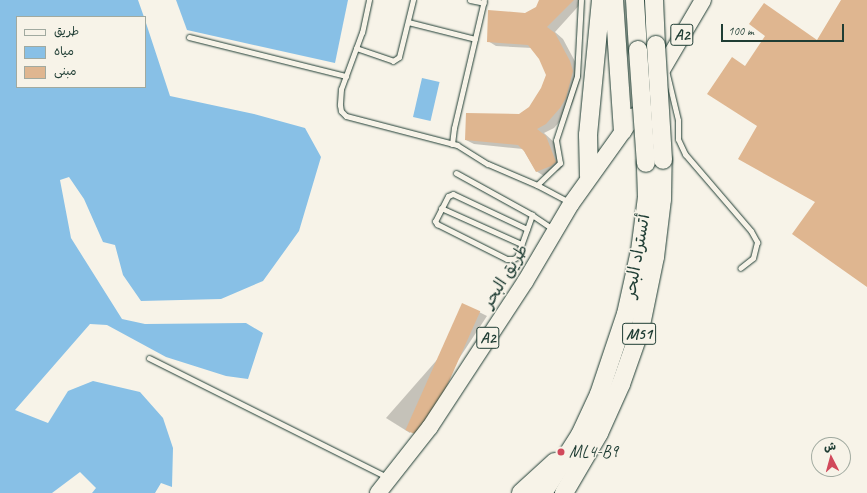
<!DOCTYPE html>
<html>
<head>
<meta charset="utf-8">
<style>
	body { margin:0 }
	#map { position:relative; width:867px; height:493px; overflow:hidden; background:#f7f3e8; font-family:Caveat,"Playpen Sans Arabic",sans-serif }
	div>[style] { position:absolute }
	.water>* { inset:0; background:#88c0e6; transform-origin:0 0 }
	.shadow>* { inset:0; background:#0003 }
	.building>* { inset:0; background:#dfb690; transform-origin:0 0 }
	.roads { filter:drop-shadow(0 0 1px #1f3d34) drop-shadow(0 0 1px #1f3d34) }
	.service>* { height:5px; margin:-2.5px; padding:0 2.5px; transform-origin:2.5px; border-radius:2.5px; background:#f7f3e8 }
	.primary>* { height:16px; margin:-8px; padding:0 8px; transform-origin:8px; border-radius:8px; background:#f7f3e8 }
	.motorway>* { height:18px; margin:-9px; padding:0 9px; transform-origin:9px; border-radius:9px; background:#f7f3e8 }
	.bridges { filter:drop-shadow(0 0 1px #1f3d34) drop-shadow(0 0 1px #1f3d34) }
	.motorway-bridge>* { height:18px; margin:-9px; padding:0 9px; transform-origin:9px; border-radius:9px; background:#f7f3e8 }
	.dots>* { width:11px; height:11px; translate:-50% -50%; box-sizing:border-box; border:2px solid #f7f3e8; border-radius:50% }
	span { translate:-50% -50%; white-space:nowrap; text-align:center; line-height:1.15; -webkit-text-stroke:3px #f7f3e8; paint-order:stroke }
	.shield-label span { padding:1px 3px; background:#f7f3e8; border:1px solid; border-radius:3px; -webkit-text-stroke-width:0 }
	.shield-label { font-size:16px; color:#1f3d34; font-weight:700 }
	.street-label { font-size:17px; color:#1f3d34 }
	.poi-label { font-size:17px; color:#1f3d34 }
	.left { translate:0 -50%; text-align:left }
	.legend { position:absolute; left:16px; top:16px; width:130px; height:72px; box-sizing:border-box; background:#f7f3e8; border:1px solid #a1aaa0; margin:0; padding:5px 7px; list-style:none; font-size:12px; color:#1f3d34 }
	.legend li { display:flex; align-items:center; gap:8px; height:20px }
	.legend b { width:20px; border:1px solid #a1aaa0 }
	.north { position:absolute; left:811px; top:437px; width:40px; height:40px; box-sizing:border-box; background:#f7f3e8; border:1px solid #a1aaa0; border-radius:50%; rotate:354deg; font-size:11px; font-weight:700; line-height:16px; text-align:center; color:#1f3d34 }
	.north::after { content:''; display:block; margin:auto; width:14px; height:18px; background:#d1495b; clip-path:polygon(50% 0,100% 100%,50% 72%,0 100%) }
	.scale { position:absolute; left:721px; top:24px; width:123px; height:18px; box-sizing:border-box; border:2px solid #1f3d34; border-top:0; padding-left:5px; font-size:12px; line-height:14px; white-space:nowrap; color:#1f3d34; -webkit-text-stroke:3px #f7f3e8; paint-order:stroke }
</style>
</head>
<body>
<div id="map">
	<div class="water">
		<i style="clip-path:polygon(0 0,138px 0,144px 17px,17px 17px,17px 87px,145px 87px,145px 20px,170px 96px,254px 114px,305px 128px,321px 157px,299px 231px,263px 281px,221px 299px,141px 301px,123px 275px,115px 245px,103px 242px,84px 199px,69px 177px,60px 180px,71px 238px,122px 319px,145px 324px,246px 323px,263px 333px,248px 379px,226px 376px,166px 357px,107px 325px,90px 324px,15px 410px,48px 423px,68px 391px,93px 381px,140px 392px,163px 418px,173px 448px,172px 487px,161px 483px,155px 493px,92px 493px,96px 488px,80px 472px,52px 493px,0 493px)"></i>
		<i style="clip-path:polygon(176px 0,348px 0,335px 63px,187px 30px)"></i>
		<i style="left:422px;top:78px;width:18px;height:40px;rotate:13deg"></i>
	</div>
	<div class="shadow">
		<i style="clip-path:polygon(540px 0,584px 0,555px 32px,563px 39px,578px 67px,581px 76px,573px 102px,568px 112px,554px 128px,544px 133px,554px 142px,563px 166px,560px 170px,544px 176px,536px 171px,523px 149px,474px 144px,466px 140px,519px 115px,530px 108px,542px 89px,548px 74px,540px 58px,532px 48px,496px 46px,488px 41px,537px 7px)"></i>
		<i style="clip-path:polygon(479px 312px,487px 316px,410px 433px,386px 418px)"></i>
	</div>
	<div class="building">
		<i style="clip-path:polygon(539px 0,574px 0,547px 27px,555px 33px,570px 61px,573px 71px,566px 98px,560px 108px,546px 124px,537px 129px,546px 136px,556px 162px,551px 166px,536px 172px,524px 151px,518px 145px,465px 140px,466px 113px,519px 114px,529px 107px,541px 88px,546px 75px,539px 59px,528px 45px,487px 42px,488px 10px,525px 13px,536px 7px)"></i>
		<i style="clip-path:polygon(841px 0,867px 0,867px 287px,792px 234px,815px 202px,738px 159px,757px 126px,707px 94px,732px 57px,745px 66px,765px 36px,749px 24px,764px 3px,817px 40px)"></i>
		<i style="left:462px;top:303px;width:20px;height:139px;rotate:24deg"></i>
	</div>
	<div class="roads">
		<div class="service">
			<i style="left:369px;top:0;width:33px;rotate:102deg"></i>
			<i style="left:362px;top:32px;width:61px;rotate:110.2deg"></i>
			<i style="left:341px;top:89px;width:16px;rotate:94deg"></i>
			<i style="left:340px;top:105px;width:6px;rotate:81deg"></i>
			<i style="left:341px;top:111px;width:7px;rotate:45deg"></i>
			<i style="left:346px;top:116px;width:115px;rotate:14.6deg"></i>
			<i style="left:457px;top:145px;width:36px;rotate:32deg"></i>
			<i style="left:488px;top:164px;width:53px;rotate:23.2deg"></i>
			<i style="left:537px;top:185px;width:36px;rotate:28deg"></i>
			<i style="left:470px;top:0;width:14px;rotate:12deg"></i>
			<i style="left:408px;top:22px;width:69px;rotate:14.2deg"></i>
			<i style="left:189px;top:37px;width:162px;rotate:14deg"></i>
			<i style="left:356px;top:48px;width:39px;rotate:19deg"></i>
			<i style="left:393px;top:61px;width:7px;rotate:-34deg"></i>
			<i style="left:399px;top:57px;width:59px;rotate:-76.2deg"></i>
			<i style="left:666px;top:70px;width:51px;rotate:76.5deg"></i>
			<i style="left:678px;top:120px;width:19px;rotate:90deg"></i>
			<i style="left:678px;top:139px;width:17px;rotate:65deg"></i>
			<i style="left:685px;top:154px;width:101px;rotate:49.4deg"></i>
			<i style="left:751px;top:231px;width:13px;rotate:61deg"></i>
			<i style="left:757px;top:242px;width:16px;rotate:104deg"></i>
			<i style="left:753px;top:258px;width:16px;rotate:142deg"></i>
			<i style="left:452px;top:144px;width:16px;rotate:-83deg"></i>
			<i style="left:454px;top:128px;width:131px;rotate:-76.8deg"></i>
			<i style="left:456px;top:173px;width:87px;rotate:28.9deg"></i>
			<i style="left:532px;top:215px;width:27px;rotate:34deg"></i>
			<i style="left:537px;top:185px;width:32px;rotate:-44deg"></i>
			<i style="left:560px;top:163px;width:23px;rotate:-100deg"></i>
			<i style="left:556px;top:140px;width:67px;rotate:-71.8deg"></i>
			<i style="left:577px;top:76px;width:76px;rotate:-87deg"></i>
			<i style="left:441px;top:208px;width:88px;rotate:24.2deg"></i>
			<i style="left:527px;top:229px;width:82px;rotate:-154.7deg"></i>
			<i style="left:453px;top:194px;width:5px;rotate:158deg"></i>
			<i style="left:448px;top:196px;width:28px;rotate:117deg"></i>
			<i style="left:435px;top:221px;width:4px;rotate:56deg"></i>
			<i style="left:437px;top:224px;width:78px;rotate:26.6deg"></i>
			<i style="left:507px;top:259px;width:6px"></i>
			<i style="left:513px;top:259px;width:4px;rotate:-27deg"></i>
			<i style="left:517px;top:257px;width:45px;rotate:-70.3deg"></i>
			<i style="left:149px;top:358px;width:266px;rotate:26.6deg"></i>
		</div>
		<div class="primary">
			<i style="left:662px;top:70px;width:81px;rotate:-59.6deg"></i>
			<i style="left:378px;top:493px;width:84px;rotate:-51.8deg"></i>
			<i style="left:430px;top:427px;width:173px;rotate:-56.8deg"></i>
			<i style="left:525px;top:282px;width:91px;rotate:-59.5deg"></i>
			<i style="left:571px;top:204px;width:108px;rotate:-54.4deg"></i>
		</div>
		<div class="motorway">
			<i style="left:614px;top:0;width:131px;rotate:86.1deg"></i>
			<i style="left:635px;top:0;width:50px;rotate:86.6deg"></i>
			<i style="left:654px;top:0;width:45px;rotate:87.5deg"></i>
			<i style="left:589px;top:176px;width:41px;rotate:-91.4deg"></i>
			<i style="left:588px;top:135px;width:136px;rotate:-84.5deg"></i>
			<i style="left:521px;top:493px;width:46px;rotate:-42.4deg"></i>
			<i style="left:543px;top:493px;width:69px;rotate:-57.5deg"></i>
			<i style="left:580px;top:435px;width:45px;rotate:-65.1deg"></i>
			<i style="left:599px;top:394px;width:84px;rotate:-71.4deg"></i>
			<i style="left:626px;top:314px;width:65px;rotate:-77.5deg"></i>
			<i style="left:640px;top:251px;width:54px;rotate:-82.6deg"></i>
			<i style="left:647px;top:197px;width:34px;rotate:-92deg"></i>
			<i style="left:564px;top:493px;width:69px;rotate:-59.7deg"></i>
			<i style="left:599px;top:433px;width:54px;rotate:-65.8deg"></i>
			<i style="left:621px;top:384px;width:57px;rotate:-70.6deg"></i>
			<i style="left:640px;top:330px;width:75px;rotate:-78.4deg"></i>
			<i style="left:655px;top:257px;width:58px;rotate:-83.1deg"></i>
			<i style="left:662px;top:199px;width:39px;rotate:-89deg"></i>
		</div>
	</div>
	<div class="bridges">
		<div class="motorway-bridge">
			<i style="left:656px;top:45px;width:115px;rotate:86.5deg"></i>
			<i style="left:638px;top:50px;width:113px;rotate:86deg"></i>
		</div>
	</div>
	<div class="dots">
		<i style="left:561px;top:452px;background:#d1495b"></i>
	</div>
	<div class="shield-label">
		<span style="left:682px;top:35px">A2</span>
		<span style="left:639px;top:334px">M51</span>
		<span style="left:488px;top:338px">A2</span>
	</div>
	<div class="street-label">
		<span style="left:637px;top:256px;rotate:-80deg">أتستراد البحر</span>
		<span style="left:505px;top:276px;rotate:-58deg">طريق البحر</span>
	</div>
	<div class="poi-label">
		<span class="left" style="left:569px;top:452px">ML4-B9</span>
	</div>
	<ul class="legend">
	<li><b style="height:5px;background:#f7f3e8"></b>طريق</li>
	<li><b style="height:11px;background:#88c0e6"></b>مياه</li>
	<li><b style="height:11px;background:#dfb690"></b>مبنى</li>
	</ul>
	<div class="north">ش</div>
	<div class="scale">100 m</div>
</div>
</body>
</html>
